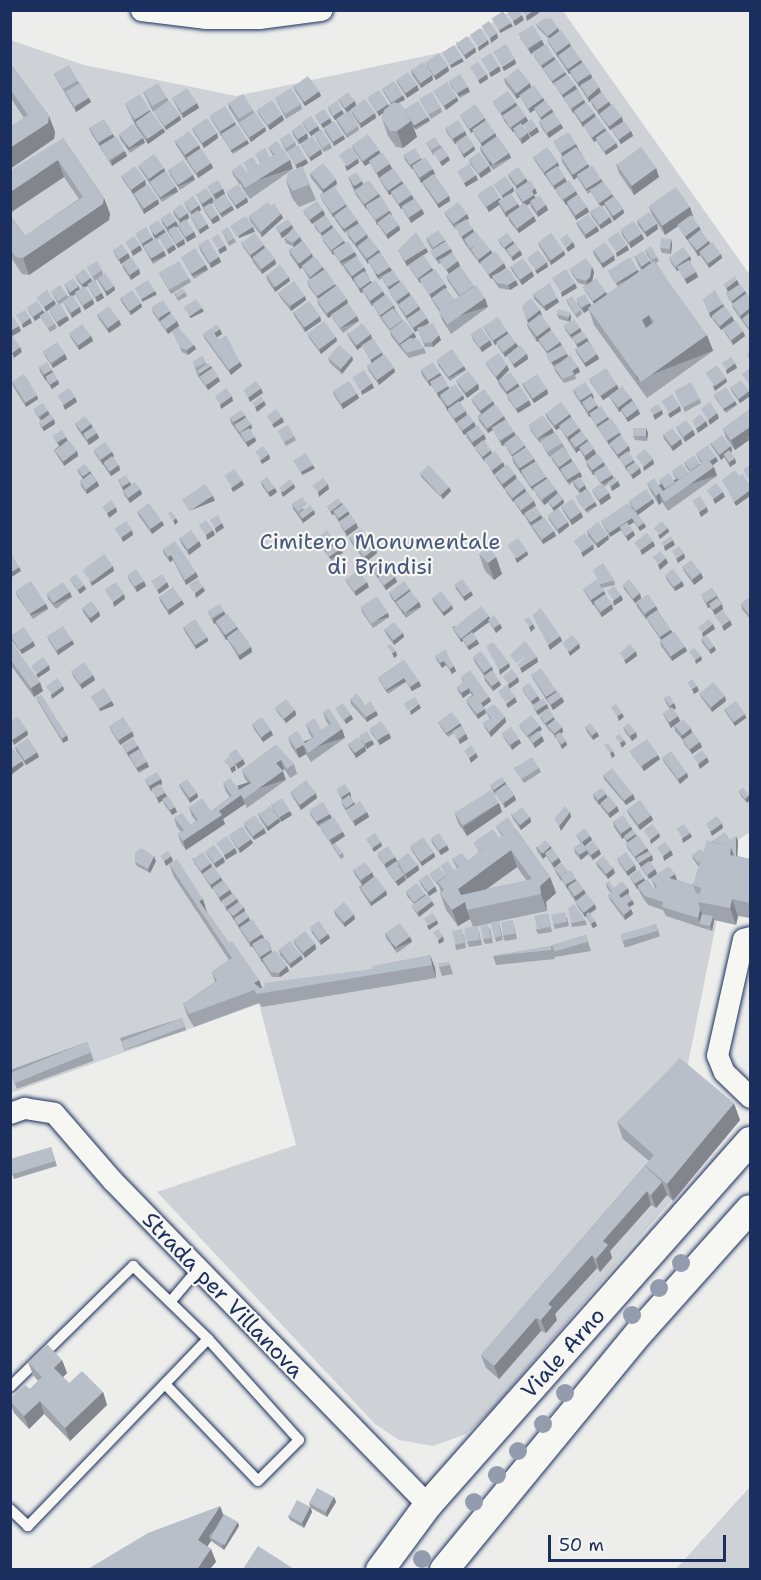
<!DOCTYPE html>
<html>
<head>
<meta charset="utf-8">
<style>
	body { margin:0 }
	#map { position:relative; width:761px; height:1580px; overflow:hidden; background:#edeeec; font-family:"Shantell Sans",sans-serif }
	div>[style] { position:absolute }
	.green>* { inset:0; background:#ced2d7 }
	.roads { filter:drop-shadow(0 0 2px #1b2f5e) drop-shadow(0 0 2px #1b2f5e) }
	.lane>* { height:10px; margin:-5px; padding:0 5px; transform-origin:5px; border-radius:5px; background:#f6f6f2 }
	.street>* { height:21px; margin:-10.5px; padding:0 10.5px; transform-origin:10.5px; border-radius:10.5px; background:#f6f6f2 }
	.secondary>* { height:28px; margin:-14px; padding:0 14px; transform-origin:14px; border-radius:14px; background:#f6f6f2 }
	.trees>* { width:18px; height:18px; margin:-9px; border-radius:50%; background:#929cae }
	.wall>* { inset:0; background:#9fa4ac; transform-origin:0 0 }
	.shaded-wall>* { inset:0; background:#82868c; transform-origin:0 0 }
	.building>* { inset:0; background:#b9bfc8; transform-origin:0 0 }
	span { translate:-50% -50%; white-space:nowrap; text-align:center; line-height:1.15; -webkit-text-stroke:4.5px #f6f6f2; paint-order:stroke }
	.park-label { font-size:22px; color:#48587c }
	.street-label { font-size:22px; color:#1b2f5e }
	.frame { position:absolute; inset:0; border:12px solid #1b2f5e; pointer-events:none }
	.scale { position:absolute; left:548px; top:1535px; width:178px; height:27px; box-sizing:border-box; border:3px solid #1b2f5e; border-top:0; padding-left:8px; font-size:18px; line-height:21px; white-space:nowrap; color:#1b2f5e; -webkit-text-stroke:4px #f6f6f2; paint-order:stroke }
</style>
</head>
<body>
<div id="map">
	<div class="green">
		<i style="clip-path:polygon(511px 11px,563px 11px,750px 275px,750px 832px,732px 844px,686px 1074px,740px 1120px,490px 1412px,466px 1434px,433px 1446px,399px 1440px,375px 1424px,157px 1192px,296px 1145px,259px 1004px,11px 1093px,10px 40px,84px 65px,236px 96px,444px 52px)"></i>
		<i style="clip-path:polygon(750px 1487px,750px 1569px,676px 1569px,737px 1501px)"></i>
	</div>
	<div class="roads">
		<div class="lane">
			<i style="left:171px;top:1301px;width:42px;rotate:-49.8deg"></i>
			<i style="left:165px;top:1384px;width:134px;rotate:46.2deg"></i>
			<i style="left:258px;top:1481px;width:58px;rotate:-45deg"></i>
			<i style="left:299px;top:1440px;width:136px;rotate:-132deg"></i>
			<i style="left:10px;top:1387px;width:173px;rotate:-44.5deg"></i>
			<i style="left:133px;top:1266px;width:105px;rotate:44.2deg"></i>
			<i style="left:208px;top:1339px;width:260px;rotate:133.9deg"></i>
			<i style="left:28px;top:1526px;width:25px;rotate:-137deg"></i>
		</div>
		<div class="street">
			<i style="left:141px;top:10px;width:64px;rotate:7.1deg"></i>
			<i style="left:205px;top:18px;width:54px"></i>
			<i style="left:259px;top:18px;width:63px;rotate:-7.4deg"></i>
			<i style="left:750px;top:937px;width:7px;rotate:164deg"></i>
			<i style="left:743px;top:939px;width:119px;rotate:102.6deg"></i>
			<i style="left:717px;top:1055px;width:18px;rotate:68deg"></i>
			<i style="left:724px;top:1072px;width:36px;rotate:44deg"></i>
			<i style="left:10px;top:1113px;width:15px;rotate:-20deg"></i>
			<i style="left:24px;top:1108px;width:30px;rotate:9deg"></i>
			<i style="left:54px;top:1113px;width:90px;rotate:49.1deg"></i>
			<i style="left:113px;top:1181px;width:452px;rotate:45.8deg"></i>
		</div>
		<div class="secondary">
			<i style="left:380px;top:1570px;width:81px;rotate:-53.6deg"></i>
			<i style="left:428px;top:1505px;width:486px;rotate:-48.5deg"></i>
			<i style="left:444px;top:1570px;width:307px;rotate:-50.6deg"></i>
			<i style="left:639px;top:1333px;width:166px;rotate:-48.2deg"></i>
		</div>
	</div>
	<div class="trees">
		<i style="left:681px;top:1263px"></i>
		<i style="left:659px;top:1288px"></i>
		<i style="left:632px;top:1315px"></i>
		<i style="left:565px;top:1393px"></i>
		<i style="left:543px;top:1424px"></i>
		<i style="left:518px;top:1451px"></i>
		<i style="left:497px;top:1475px"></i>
		<i style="left:474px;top:1502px"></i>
		<i style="left:422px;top:1559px"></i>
	</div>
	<div class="wall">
		<i style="clip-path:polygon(536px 24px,558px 28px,559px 32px,571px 46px,592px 78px,588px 81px,601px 92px,593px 99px,609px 102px,611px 105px,622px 117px,623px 121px,631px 131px,633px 136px,621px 144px,614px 134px,612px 130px,620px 124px,610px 130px,592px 105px,591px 101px,589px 102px,580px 87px,579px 87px,572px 76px,570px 73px,569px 74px,549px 44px,547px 40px,549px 39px,538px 28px)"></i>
		<i style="clip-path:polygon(519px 34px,542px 40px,544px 45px,531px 54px,521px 39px)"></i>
		<i style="clip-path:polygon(456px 42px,476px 52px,466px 59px,458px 47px)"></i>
		<i style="clip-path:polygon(533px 53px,554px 57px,566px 74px,575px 85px,585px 102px,594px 113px,606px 131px,616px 143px,618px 147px,606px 155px,596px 140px,594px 142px,584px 126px,583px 127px,574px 113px,573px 113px,555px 85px,554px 85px,535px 58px)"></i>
		<i style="clip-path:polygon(425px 62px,449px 71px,436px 80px,427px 67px)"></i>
		<i style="clip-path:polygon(10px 63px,49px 116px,55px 132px,54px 139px,24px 118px,10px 97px)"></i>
		<i style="clip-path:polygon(411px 70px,432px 75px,433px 80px,421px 88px,412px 75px)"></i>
		<i style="clip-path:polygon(54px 74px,78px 81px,91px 102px,76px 112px,56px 78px)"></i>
		<i style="clip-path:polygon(504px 78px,531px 87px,543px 98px,563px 128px,549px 138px,541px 127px,539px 122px,541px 120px,535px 110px,530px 113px,520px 96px,517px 99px,505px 83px)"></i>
		<i style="clip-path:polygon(396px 80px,417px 85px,419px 90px,407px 98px,398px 84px)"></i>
		<i style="clip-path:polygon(449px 81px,470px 92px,460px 98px,451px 86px)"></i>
		<i style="clip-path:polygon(293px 86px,321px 96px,305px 106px,295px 91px)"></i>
		<i style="clip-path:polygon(382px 89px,403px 95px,405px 100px,399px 103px,405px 110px,430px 121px,416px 130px,413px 126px,417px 137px,403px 148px,396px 147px,388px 136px,382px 119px,383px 113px,379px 116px,370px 102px,368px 98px,388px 104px,389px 106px,391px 104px,384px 93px)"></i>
		<i style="clip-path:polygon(434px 91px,457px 97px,458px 101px,446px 110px,436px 95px)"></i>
		<i style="clip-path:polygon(143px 92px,167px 98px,181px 120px,166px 130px,156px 115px,154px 111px,153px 112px)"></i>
		<i style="clip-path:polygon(172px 98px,197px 103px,199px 108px,183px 118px,174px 102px)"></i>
		<i style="clip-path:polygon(275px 98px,301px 104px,302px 109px,286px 119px)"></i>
		<i style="clip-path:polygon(338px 99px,355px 101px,356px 106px,376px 118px,361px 128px,352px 114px,351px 110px,349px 111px,358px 126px,359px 130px,347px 138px,338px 124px,336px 120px,335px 120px,329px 111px,328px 107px,342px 110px,344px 114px,347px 113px,340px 103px)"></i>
		<i style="clip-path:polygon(420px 100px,441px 108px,442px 112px,431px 119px)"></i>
		<i style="clip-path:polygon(493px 102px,516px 103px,517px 106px,526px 117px,528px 121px,539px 132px,531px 137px,524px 124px,522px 126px,528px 133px,530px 138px,522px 144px,514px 132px,513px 132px,504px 121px,503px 117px,495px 106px)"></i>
		<i style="clip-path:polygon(228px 103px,253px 110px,254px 113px,265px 127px,266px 131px,251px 142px,229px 108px)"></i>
		<i style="clip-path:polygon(125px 104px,150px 112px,165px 132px,148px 144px,136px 127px)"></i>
		<i style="clip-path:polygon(257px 110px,282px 115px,284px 120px,270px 130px,259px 115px)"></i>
		<i style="clip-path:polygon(315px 115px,332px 122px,343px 135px,345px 139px,334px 146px,325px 132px,324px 128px,323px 128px,317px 119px)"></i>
		<i style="clip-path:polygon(460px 115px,486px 121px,509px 153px,511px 158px,493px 170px,481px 152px,480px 147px,482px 146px,473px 132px,471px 133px,462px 119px)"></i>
		<i style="clip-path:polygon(210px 116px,236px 125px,247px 140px,249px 144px,233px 154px,212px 121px)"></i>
		<i style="clip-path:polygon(302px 122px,320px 130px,330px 143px,332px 148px,324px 152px,316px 139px,314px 134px,311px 136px,304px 127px)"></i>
		<i style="clip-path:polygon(89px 128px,115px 137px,127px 156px,112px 166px,91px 133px)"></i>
		<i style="clip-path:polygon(192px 128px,217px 133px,218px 138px,204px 148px,194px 133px)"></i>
		<i style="clip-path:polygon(445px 128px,466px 135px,474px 146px,475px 150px,464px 158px,456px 143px,455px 144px,447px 133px)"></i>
		<i style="clip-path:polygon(292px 130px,308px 138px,321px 149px,322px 154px,311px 161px,302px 147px,300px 143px,299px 144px,293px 135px)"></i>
		<i style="clip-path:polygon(119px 134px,143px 138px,145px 143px,130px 153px,120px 139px)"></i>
		<i style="clip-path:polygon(63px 138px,104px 198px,110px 214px,109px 220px,29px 275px,22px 274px,10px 256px,10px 215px,25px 236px,79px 199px,64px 177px,10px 213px)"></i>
		<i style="clip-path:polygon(280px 139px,295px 142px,296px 146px,308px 163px,302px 167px,316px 200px,299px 207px,292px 198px,286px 181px,297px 169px,288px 152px,287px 153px)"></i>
		<i style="clip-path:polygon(175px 140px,200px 149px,213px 168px,198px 178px,176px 145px)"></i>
		<i style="clip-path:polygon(426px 142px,440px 145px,450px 160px,442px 166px,435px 154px,433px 155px)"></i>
		<i style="clip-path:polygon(554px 142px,576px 144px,578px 148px,589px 167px,601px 179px,623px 209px,624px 213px,614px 221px,604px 205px,602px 206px,612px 222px,601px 229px,592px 217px,590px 212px,600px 206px,591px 192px,588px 194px,577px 177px,574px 180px,562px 162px,561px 157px,562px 156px,556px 146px)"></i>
		<i style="clip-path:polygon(352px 146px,380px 153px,414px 199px,422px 209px,424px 214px,411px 223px,404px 212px,402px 208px,401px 209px,391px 194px,389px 195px,381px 182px,379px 178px,370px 163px,365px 166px,353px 150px)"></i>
		<i style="clip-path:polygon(268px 147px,290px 160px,293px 169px,250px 199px,242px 188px,241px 184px,240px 185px,233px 175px,232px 171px,247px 173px,249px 172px,244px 163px,258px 166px,261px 164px,255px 154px,270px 158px,273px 156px)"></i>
		<i style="clip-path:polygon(404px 155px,422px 159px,435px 174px,434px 175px,449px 196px,450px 201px,439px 208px,424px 186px,422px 182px,421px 183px,413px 169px,412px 169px,405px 160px)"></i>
		<i style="clip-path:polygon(533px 156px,559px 166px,558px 167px,565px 178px,567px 182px,578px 195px,589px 212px,576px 220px,566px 204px,566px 205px,558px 194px,556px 190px,555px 190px,535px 161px)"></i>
		<i style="clip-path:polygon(469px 160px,489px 166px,491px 171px,481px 178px,470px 164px)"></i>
		<i style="clip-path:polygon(616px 164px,656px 168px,659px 177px,634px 195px,619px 173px)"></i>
		<i style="clip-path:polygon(138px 165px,165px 171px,176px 187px,178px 192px,162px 202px,140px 169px)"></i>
		<i style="clip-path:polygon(168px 170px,193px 175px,195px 180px,180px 190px,170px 175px)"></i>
		<i style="clip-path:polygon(310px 173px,337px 184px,334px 186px,347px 207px,368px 238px,380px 253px,400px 282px,409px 292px,410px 296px,429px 323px,424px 326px,441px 340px,433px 347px,425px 347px,418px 330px,415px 332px,400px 309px,398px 305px,391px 295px,389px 290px,382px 278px,379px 280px,369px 263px,368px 264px,359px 251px,357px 248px,348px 237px,347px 232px,345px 233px,336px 221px,334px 217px,333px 217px,322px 200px,320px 195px,323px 193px,311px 178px)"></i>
		<i style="clip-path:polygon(508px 174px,528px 182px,537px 193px,534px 195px,535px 198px,546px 205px,548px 210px,538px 217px,531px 207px,530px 203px,526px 206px,534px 216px,536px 221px,519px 233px,509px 221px,508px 216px,506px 217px,499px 205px,489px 212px,480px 199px,478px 195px,500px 198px,501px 200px,503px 198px,496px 188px,494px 184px,513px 187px,514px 191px,511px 194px,519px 207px,523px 204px,517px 195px,515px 190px,517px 189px,509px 178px)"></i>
		<i style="clip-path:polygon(121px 176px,145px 180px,146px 185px,159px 204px,144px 214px,133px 194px,123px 180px)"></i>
		<i style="clip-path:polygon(348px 177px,363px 185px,379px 194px,400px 230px,388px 239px,366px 208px,366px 209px,356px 195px)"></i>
		<i style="clip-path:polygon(208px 186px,223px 189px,225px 194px,224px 194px,232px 206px,234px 210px,222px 218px,213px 203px,211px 204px,220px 220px,213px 224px,205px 212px,196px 194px,212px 197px,213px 201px,215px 199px,210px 191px)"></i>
		<i style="clip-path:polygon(227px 192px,248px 202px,237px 209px,228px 196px)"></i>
		<i style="clip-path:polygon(184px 202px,201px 210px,199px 211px,207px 224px,209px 228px,200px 234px,192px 220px,190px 216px,191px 215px,186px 207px)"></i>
		<i style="clip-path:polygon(271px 206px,281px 214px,283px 218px,262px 237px,250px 221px,249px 216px)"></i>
		<i style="clip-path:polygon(649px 206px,690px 207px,692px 216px,701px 231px,710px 244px,722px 258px,709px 268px,700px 255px,698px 256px,678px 226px,665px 235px,652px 215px)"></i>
		<i style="clip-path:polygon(173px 210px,189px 218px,186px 220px,194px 232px,196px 237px,187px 242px,177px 226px,176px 227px,185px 244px,178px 248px,162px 223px,161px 218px,176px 221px,177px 224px,180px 223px,174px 215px)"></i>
		<i style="clip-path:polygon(303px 210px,323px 210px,325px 215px,333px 228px,357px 257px,372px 283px,385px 295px,403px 321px,414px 333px,416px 337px,414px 339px,424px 348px,426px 353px,409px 358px,402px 350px,391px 336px,390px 331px,383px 322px,373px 305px,372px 306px,363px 292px,361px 293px,353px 280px,345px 270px,344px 266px,343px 267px,334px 254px,333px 255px,323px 241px,322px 236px,315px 228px,314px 223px,318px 220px,312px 224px,305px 215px)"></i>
		<i style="clip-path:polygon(444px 212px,467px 214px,469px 219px,467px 220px,474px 232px,506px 268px,501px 271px,518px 285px,510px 290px,499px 288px,492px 278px,491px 279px,481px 264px,480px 264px,465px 244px,456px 228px,455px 229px,446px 216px)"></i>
		<i style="clip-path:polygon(637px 220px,657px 224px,658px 229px,647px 237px,638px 225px)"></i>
		<i style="clip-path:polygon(576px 222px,599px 231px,586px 239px,578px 227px)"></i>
		<i style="clip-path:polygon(292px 225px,293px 228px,312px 254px,313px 257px,324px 270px,348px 304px,359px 321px,343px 333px,333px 319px,332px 316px,328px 318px,318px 304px,317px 300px,318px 299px,309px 287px,307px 282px,310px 280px,302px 267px,300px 269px,290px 255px,289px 250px,294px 247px,286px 243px,284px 238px,289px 233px,282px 238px,276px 227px)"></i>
		<i style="clip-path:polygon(149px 226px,164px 229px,174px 245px,176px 249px,169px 254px,159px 238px,157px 240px,164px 251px,166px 256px,153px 264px,138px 238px,136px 234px,152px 237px,153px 240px,155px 239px)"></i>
		<i style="clip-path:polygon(621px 230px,642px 234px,644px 239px,631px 248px,622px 235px)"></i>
		<i style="clip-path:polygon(222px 231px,234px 238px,236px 242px,229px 246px)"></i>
		<i style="clip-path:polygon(426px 238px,445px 242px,460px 266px,488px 307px,451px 334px,442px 320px,439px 311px,433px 302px,431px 298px,421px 282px,420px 283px,411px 270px,409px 266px,421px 257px,407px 266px,398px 250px,426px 248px,428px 252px,423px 255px,433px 270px,445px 284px,446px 289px,454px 300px,459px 297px,448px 281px,446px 276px,449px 274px,441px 263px,439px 264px,433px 256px,431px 252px,433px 251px,428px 243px)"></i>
		<i style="clip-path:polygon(498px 239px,513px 241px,514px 244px,520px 250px,522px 255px,513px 261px,507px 252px,500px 244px)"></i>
		<i style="clip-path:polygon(671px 239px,672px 244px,671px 254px,662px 253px,660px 248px)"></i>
		<i style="clip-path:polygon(241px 242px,265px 248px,276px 264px,262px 274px,253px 262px,252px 259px,243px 247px)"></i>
		<i style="clip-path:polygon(538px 242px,564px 251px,565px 255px,551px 265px,539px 246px)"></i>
		<i style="clip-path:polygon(199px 245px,219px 257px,221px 262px,211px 268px,200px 250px)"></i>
		<i style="clip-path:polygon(113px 250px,128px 253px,130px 258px,139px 269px,140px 274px,131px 280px,123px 268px,122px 263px,121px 264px,115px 255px)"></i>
		<i style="clip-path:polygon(593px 250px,615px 260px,603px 268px,594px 255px)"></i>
		<i style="clip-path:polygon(645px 250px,657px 257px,659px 261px,656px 263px,713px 351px,647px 398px,594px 325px,589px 310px,584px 313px,578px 305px,577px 300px,592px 306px,594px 304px,585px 291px,583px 287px,586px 285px,578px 283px,572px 274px,570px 269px,592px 267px,594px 272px,592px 280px,607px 294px,618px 287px,610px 275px,608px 270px,639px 272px,641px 270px,634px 256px,650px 261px,651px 263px,652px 262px,647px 255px)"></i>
		<i style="clip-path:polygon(181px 257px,208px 270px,194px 279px,183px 261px)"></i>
		<i style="clip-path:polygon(669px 258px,691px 260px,690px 262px,696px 272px,698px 277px,687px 284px,679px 270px,677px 271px,671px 263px)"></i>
		<i style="clip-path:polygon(510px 266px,534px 276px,522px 285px,512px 271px)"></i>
		<i style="clip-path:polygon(87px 267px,102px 270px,103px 274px,114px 286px,115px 290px,107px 296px,97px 279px,95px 281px,104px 298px,97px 302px,88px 286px,85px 287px,94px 304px,85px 310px,75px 294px,73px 296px,81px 312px,72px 318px,63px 302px,60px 304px,67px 316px,69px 320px,59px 327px,51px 314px,49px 309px,58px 304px,51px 291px,67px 295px,68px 297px,70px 296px,64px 284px,80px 289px,83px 288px,77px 280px,75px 275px,91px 278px,92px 281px,94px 280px)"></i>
		<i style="clip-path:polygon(159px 273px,189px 278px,191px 282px,171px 294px)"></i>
		<i style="clip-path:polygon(266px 275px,290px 281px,275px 292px,267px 280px)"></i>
		<i style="clip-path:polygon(737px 280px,739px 284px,750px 298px,750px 332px,733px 308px,732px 304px,732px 303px,728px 297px,726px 293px,728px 292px,724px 284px)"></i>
		<i style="clip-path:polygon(185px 292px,187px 296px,178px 301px,174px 293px)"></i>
		<i style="clip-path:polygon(278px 293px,305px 296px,306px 300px,291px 311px,280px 297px)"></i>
		<i style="clip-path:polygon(533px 294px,559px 302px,546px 311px,534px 299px)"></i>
		<i style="clip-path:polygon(120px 298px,142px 307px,131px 315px,122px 303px)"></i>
		<i style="clip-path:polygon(566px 299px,581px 310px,582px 314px,577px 318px,568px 304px)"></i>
		<i style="clip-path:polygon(703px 299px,724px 306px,745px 336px,733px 345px,725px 333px,723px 329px,725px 327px,721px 330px,713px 320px,712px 317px,711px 318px)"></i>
		<i style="clip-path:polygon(522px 306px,540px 310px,541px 315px,551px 330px,560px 342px,568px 356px,578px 367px,580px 372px,575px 375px,576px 379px,564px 383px,555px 371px,554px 367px,549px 360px,548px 355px,538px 341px,537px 342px,528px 328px,527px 324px,528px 323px)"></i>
		<i style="clip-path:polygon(27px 307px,44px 313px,55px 324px,57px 328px,50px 332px,41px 317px,35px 321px,29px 312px)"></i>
		<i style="clip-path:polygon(152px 308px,170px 313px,177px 321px,179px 326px,168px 334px,153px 313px)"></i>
		<i style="clip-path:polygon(293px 312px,320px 316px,321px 321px,305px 332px,295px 317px)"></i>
		<i style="clip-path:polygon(97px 314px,119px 320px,121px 325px,109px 333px,99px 319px)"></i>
		<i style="clip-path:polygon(557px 314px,571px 317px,570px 322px,559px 319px)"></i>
		<i style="clip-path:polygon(483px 326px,507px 331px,508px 334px,516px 343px,518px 346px,527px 354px,528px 359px,515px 368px,507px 356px,505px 357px,498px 347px,497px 344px,495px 345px,485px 330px)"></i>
		<i style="clip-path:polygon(564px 326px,580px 328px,581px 331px,587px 338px,599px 359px,586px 367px,577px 354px,575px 349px,578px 348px,573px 339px,572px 339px,566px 331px)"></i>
		<i style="clip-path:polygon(172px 331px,194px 345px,196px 349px,188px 355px,182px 352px)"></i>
		<i style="clip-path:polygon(69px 333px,91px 336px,93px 341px,79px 350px,71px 338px)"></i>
		<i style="clip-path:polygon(307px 333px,337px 341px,321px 354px,309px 338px)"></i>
		<i style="clip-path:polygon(347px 333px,372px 338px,383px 355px,394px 368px,395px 372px,379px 385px,369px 371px,367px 366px,372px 363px,362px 346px,357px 350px,349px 338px)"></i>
		<i style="clip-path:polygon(203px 334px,222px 334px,217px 337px,240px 362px,242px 366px,231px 375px,205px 339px)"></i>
		<i style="clip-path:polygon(471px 335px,492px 345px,482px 352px,473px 340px)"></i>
		<i style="clip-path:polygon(43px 351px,65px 354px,67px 359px,53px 368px,45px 356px)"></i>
		<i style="clip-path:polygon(202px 356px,206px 364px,211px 366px,218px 377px,220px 381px,208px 390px,198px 376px,193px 362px)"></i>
		<i style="clip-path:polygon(352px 356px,353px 360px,342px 374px,330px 363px,328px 358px)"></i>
		<i style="clip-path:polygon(437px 360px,466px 370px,450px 381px,438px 365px)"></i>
		<i style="clip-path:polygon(485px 362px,507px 365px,509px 370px,501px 378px,519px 386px,531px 405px,518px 413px,508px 399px,507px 395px,499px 385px,498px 381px,487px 366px)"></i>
		<i style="clip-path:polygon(39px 367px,53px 372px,59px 384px,52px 389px,40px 372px)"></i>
		<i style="clip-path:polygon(421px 370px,440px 373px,449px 388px,463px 395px,464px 399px,460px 402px,467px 415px,474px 422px,475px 426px,486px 439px,484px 440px,492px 454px,517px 479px,534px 501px,535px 506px,543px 519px,556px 536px,543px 544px,534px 531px,524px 515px,523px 515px,516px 505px,514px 501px,513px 502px,506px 492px,505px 488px,504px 489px,496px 478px,495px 474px,494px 475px,485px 460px,484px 461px,476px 450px,475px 447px,474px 447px,467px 438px,466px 434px,464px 435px,456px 422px,456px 423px,431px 385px,430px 386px,422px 375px)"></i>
		<i style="clip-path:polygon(589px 379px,617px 385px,618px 388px,631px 398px,638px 409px,640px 414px,628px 422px,621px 411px,619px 412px,609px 396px,603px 400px,591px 383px)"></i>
		<i style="clip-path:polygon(456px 380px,478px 384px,479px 389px,467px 398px,458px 385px)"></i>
		<i style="clip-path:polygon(12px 382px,38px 399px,26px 407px,13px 386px)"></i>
		<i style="clip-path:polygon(522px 383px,547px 389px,548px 394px,534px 403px,524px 388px)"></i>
		<i style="clip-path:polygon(730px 387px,749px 391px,750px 396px,740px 403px,732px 392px)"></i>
		<i style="clip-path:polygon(573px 390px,592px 393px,594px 398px,593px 399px,598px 408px,609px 419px,621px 436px,630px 451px,628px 452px,634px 462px,640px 468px,641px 473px,633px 479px,619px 458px,619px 459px,611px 448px,609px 444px,609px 445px,590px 416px,589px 417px,582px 405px,575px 395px)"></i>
		<i style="clip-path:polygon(333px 392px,357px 394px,359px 398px,343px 409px,335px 397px)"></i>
		<i style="clip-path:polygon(675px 392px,700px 399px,701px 403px,685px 412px)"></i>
		<i style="clip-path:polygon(714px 395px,735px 401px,737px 405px,726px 413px,716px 399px)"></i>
		<i style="clip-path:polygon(471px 399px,494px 404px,514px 432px,516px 435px,534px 459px,547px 479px,563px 499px,564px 503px,554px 511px,569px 526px,559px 534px,549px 520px,548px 516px,554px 511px,548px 502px,544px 505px,536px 494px,535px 490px,533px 491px,513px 462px,512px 457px,505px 445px,502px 446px,493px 430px,488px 433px,479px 421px,478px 416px,481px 414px,473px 403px)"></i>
		<i style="clip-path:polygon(34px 409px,48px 411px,50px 415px,54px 419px,55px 424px,44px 431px,41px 427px,39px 422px,41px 421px,36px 414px)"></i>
		<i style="clip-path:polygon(750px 409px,750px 442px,749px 440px,735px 450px,726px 438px,723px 429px)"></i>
		<i style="clip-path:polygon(545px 413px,571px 417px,594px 449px,596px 454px,612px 475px,614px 478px,618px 481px,620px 486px,612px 491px,609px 483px,604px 487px,611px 498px,601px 505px,594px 494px,592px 490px,601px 484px,597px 478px,595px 474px,593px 475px,587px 466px,586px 461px,580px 450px,576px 453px,560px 428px,556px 430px,547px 418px)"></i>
		<i style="clip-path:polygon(246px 417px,252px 428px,250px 430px,256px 441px,248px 447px,231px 423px,230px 418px)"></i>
		<i style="clip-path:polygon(75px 423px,91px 424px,99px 438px,89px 445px,77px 428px)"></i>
		<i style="clip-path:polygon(529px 426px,552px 428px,554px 433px,562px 443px,572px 461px,580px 472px,582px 477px,580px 478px,595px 502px,597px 506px,587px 513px,578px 501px,576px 497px,580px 494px,574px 486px,573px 482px,569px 485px,560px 471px,552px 460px,551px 456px,549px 457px,541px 442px,540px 443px,531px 431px)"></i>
		<i style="clip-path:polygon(676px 427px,693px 430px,695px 435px,685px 442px,678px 431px)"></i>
		<i style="clip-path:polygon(646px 428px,648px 433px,647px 441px,635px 440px,633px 436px)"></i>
		<i style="clip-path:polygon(278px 431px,294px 436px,296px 440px,286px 446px)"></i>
		<i style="clip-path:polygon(663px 434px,681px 439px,682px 444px,673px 451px,664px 439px)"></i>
		<i style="clip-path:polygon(53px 436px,68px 440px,77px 451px,78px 456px,64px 466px,56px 454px,54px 450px,59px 446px,55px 440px)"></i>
		<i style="clip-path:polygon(710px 443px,731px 446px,732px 451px,731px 452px,736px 463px,730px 467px,724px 457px,721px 460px,712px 447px)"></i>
		<i style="clip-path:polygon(94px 450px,112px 452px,114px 456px,113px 457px,120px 470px,111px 476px,105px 468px,103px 464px,103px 465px,95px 454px)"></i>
		<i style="clip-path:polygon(696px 453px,716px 457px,718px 461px,713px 465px,717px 476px,668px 511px,662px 502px,659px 505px,651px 492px,647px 483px,663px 491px,664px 490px,659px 480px,675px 482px,677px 481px,672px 471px,688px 473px,690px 472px,686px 467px,684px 462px,701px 464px,702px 464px,698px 458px)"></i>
		<i style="clip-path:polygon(77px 469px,90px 471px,97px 481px,99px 486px,87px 494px,81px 486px,80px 481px,83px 479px,79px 474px)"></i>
		<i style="clip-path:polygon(420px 473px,449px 487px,451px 491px,443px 499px,422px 478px)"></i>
		<i style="clip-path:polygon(118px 480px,130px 482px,131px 485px,140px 489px,142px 494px,130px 503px,124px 495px,123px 490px)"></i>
		<i style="clip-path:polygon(261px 481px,277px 492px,270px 497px,262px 486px)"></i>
		<i style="clip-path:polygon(653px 499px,654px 503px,638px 515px,646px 527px,640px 531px,634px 522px,629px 525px,633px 531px,635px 535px,628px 541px,621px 530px,610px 537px,603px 525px,601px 521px,631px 506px,629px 501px)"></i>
		<i style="clip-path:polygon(342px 503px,348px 511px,356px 523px,358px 528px,347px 536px,341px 527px,339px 522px,334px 514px,332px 515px,327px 506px)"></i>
		<i style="clip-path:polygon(292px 504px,315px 514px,303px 523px,293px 509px)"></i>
		<i style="clip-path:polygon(561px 506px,583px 517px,572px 525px,563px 511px)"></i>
		<i style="clip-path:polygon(137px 511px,164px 525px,152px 534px,139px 516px)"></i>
		<i style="clip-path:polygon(587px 531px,609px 539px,598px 548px,588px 536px)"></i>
		<i style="clip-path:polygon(316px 537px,336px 544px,343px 553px,332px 561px,318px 542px)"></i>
		<i style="clip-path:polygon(349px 537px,367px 537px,368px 541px,377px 553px,366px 562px,359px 553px,358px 549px,356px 550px,351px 542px)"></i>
		<i style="clip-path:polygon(179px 538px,199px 541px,201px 546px,189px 555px,181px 543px)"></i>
		<i style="clip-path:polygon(163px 549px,198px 577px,186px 585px,173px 560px,170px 562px,164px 554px)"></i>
		<i style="clip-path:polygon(479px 554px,496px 557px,502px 574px,494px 580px,485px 571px)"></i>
		<i style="clip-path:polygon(682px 566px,701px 573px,703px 578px,694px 585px,684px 571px)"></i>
		<i style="clip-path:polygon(371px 567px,388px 567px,395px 577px,397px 582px,386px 590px,373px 571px)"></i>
		<i style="clip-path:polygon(127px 575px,146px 586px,137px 592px,129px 580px)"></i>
		<i style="clip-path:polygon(665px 575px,684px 586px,675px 591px,667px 580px)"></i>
		<i style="clip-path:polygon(70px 579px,86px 589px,80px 594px,72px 583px)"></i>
		<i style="clip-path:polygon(345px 579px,369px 587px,356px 596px,347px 583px)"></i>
		<i style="clip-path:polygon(614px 580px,615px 585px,602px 588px,613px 609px,602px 617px,593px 604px,593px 605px,585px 593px,583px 589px)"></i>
		<i style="clip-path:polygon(455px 585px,473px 595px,465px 601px,456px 589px)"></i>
		<i style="clip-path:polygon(623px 585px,640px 593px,641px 598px,658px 611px,672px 632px,685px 647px,687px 651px,672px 661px,661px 646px,660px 641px,661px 640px,649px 623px,647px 619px,646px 619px,637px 607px,636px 602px,635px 603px,624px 589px)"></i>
		<i style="clip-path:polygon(712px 588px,722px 604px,723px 609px,715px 615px,710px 607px,708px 608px,701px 595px)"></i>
		<i style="clip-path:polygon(15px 591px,46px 604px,48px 609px,33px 619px,17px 596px)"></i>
		<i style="clip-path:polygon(410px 591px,419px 602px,421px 607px,406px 618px,390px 596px,389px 592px)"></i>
		<i style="clip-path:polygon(47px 594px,72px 597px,56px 609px,48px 599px)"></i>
		<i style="clip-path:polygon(159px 597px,184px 604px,169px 615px,160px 601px)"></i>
		<i style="clip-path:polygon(750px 597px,750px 619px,742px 609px,741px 604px)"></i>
		<i style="clip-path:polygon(432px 598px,453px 609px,444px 616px,434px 603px)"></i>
		<i style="clip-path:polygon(82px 608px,100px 616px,91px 623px,83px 612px)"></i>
		<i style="clip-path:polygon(361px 608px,388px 613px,389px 617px,373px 628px,362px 612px)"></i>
		<i style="clip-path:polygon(208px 612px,225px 614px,237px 627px,251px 647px,252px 652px,240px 660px,227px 639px,226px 640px,215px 623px,214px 624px)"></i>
		<i style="clip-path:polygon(490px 619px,500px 624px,502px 628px,496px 633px,489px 622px,473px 633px,479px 644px,469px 650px,463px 641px,461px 642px,454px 631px,452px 627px)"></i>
		<i style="clip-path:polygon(183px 627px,207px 637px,208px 641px,196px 649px,185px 632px)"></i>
		<i style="clip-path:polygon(384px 629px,403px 633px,404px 637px,394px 645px,386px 634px)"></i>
		<i style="clip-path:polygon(11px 636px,33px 641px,35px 646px,22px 654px,12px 641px)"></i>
		<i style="clip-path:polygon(47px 636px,72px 640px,74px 644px,58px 655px,49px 641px)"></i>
		<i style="clip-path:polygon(701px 639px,714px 646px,716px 650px,711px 654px,703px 644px)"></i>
		<i style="clip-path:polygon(10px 640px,43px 691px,34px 697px,10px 664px)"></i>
		<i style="clip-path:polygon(445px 650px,456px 671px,452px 674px,446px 665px,442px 668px,437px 661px,435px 656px)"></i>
		<i style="clip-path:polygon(473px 657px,492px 667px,493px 672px,499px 681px,501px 685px,493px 691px,485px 681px,484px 676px,474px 661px)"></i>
		<i style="clip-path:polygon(404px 660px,421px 686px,412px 691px,406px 682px,388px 694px,380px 682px,378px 678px)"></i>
		<i style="clip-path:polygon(71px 671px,95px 680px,82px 689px,73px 676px)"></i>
		<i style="clip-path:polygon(531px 674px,556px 692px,564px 702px,553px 710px,533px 679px)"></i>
		<i style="clip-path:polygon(461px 677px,489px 697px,491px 701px,483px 707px,486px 713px,478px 719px,468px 705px,466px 700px,472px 695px,470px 693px,463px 698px,458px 691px,457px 687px,463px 682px)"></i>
		<i style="clip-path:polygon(522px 688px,540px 700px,549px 709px,554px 719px,562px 727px,563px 732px,561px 733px,567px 745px,562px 749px,556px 737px,548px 729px,541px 719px,539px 714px,538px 715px,534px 709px,533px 705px,524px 693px)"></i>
		<i style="clip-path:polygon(699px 693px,726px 701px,712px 712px,701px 697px)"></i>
		<i style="clip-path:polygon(36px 697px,67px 735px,68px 740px,63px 743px,38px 702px)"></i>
		<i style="clip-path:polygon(664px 698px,674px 703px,676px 708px,673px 710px,680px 721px,671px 728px,665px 718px,663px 714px,670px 709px,666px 703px)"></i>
		<i style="clip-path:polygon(350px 699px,365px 705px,376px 711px,378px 715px,367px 722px,351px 704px)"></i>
		<i style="clip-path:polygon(275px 707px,295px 710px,296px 715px,286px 723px,277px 712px)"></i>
		<i style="clip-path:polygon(336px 708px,351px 715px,353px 719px,346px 724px,338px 712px)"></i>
		<i style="clip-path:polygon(724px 709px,746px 718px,735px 726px,726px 713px)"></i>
		<i style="clip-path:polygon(485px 710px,505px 717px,506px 722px,491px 737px,485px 728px,483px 723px,490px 719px)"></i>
		<i style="clip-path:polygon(323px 712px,342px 729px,345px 738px,311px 762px,306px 754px,299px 758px,291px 746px,288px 737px,305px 743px,312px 738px,309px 733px,306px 724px,322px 730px,329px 725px,326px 721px)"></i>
		<i style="clip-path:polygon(438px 722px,462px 727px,466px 734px,468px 739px,460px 744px,454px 733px,448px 737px,440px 726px)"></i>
		<i style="clip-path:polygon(252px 724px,273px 735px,263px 742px,254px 729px)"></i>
		<i style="clip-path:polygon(519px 725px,540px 726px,542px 730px,539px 732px,544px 741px,535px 748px,530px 740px,521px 729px)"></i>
		<i style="clip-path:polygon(109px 726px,134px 736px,120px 745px,111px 731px)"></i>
		<i style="clip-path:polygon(674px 726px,692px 732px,702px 747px,692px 754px,684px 744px,683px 740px,675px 731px)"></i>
		<i style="clip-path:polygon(585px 727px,597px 732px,599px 736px,593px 740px,587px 732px)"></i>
		<i style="clip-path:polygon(623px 727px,637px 737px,632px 741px,625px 732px)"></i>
		<i style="clip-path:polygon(370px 729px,391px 738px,380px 745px,371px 733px)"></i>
		<i style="clip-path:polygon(502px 733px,521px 743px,512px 750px,504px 738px)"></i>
		<i style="clip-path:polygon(360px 736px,374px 744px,367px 749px,365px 746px,366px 751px,356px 758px,350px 749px,348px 744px,361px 740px)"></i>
		<i style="clip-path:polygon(122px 745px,138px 746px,149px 767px,139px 773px,124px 749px)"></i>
		<i style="clip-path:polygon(276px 745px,294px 764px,297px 774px,290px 778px,284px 769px,282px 770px,286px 780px,247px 808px,245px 804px,223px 819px,225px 824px,186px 850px,181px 843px,178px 834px,181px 832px,177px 827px,174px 818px,191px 825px,196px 821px,192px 816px,189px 807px,211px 811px,230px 797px,226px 792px,223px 783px,239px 790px,249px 784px,245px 779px,242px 770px)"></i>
		<i style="clip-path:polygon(15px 746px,39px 757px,26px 765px,16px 751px)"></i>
		<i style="clip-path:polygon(630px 751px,660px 759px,644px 771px,632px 755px)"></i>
		<i style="clip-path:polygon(229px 754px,245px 764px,238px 769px,231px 758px)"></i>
		<i style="clip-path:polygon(662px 758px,687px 773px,688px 777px,680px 784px,664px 762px)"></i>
		<i style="clip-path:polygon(514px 767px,539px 768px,541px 772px,524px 783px,516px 771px)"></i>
		<i style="clip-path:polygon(603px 775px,635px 799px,626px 805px,604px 779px)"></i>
		<i style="clip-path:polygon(161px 779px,162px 784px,160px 785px,177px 812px,172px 815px,164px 804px,163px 800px,159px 803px,152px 790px,151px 791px,147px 784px,145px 780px)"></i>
		<i style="clip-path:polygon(505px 782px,514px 795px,516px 800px,505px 808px,496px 794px,495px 795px,490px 785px)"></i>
		<i style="clip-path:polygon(179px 784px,197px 793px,198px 797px,190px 803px,181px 789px)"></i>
		<i style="clip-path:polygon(743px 788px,747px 803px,741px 796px,739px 791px)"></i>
		<i style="clip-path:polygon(337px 790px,350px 792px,351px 797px,355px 805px,367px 812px,369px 817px,355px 826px,343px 806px,341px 801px,342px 800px)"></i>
		<i style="clip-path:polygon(290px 792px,317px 798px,301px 810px,292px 796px)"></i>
		<i style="clip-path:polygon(593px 794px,607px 797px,619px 811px,610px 818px,601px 807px,600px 804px,599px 805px,594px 799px)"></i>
		<i style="clip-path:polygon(499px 803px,502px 812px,467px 836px,458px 823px,455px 814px)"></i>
		<i style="clip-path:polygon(271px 804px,292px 815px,281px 822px,279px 818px,280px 822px,268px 831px,260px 819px,258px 814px,273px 809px)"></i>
		<i style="clip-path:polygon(627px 810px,653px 820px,640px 830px,629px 815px)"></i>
		<i style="clip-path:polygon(310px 811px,332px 818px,345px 836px,332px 845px,322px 831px,320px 826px,319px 827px,311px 816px)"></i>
		<i style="clip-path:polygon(511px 814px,530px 817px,531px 822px,521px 830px,513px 819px)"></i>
		<i style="clip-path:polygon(613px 822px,631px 827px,636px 836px,652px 855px,653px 860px,650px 862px,655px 869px,657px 874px,649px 879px,643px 871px,637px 861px,628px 849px,626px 844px,627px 843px,624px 837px,622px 839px,614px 827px)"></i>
		<i style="clip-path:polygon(244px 823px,266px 833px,254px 840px,245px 828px)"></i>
		<i style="clip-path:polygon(evenodd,496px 826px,515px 828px,550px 877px,556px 893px,546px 902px,547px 911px,499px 921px,503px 940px,496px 942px,491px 923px,473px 927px,470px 919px,458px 926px,446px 910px,440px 893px,441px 892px,439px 886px,432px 878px,430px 873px,446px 876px,441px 866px,454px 871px,457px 868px,454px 863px,452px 859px,468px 861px,479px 852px,474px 843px,499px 838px,502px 836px,498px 830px,496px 826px,517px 867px,527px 881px,486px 889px,517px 867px)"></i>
		<i style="clip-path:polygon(229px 835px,253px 843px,240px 853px,231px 839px)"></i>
		<i style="clip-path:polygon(576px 835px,590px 836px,592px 840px,584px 846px,601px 854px,593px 860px,588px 854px,581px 860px,575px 853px,574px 848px,581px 843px)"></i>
		<i style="clip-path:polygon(431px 839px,449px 850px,441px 855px,432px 843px)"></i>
		<i style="clip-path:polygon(730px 840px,738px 841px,737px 856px,750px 859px,750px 918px,738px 916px,736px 925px,714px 920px,712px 931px,666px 916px,663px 910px,648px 905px,641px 895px,638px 888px,637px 889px,632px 881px,630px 877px,645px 881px,654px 889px,655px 888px,651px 878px,677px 880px,693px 885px,699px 867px,693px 859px,692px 855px,703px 853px,712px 841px)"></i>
		<i style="clip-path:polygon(332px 845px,343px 853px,344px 857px,341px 859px,334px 849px)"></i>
		<i style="clip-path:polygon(410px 847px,434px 853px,435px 857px,422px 866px,412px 851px)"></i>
		<i style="clip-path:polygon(536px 847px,551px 848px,561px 862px,554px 868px,546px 856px,543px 859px,537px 851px)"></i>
		<i style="clip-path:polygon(205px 851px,223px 857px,225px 862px,216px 868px,207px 855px)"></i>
		<i style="clip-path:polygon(378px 854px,397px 861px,418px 865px,419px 870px,407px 879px,398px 866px,397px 862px,395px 863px,404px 875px,406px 880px,398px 886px,388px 872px,387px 869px,379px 858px)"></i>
		<i style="clip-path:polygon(192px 858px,212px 866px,230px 890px,232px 894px,237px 899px,250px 921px,263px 938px,269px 942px,272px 952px,287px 966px,289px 971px,280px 977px,272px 977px,252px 946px,251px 947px,242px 933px,234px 920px,228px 911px,227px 911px,222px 901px,221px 902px,213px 888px,212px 889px,204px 877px,203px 874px,202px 874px,194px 863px)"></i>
		<i style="clip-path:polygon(617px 858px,635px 865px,636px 870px,628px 876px,619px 863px)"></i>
		<i style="clip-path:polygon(156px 861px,150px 873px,137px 866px,135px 862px)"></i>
		<i style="clip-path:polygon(596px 862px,613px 868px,615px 873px,608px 879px,597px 866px)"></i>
		<i style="clip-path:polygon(169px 864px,207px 912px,229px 943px,259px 980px,262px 988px,373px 969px,430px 955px,435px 968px,436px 978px,262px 1007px,259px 1003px,194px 1027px,188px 1017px,183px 1004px,215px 982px,212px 972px,229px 960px,174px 877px)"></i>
		<i style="clip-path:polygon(554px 868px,568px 872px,584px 890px,596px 909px,590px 913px,597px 926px,593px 928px,586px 916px,585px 917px,577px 906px,575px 901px,562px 880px,561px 881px,556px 873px)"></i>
		<i style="clip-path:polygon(353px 870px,374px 877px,387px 895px,371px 906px,361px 891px,359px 887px,362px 885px,355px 875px)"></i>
		<i style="clip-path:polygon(419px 880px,437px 891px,429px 896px,421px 885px)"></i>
		<i style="clip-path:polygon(606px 883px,614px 888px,628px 888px,629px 893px,628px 894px,632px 900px,634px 904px,630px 907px,633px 914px,625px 920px,610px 900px,608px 895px,611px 893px,607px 888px)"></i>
		<i style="clip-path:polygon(406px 891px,426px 895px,434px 905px,419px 917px,414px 910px,412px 906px,414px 904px,407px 896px)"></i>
		<i style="clip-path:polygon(334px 910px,355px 919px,345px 927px,335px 915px)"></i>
		<i style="clip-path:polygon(548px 913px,552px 932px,538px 934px,536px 930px)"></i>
		<i style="clip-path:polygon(567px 917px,569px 926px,555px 929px,553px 924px)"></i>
		<i style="clip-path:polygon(585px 920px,587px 925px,572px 927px,571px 923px)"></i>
		<i style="left:656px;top:924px;width:13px;height:37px;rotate:72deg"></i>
		<i style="clip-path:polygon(514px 925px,517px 939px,505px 941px,503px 936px)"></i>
		<i style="clip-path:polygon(311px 928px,328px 934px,330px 938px,321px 945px,312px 933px)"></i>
		<i style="clip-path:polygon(490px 928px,493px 943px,485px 944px,483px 940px)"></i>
		<i style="clip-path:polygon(479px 931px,482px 945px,469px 947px,467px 942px)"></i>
		<i style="clip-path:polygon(385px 933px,410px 937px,412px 942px,397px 953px,386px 938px)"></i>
		<i style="clip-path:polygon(464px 934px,466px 948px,456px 950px,455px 945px)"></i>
		<i style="clip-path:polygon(586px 935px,591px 951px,555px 957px,554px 957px,555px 959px,496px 965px,493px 956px,551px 946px)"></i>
		<i style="clip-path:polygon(293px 940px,315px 944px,316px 949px,305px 958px,295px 945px)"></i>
		<i style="clip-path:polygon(279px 950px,303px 959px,291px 968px,280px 955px)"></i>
		<i style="clip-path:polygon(449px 962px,453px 974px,442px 976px,439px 967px)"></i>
		<i style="left:182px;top:1018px;width:13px;height:65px;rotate:72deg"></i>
		<i style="left:87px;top:1042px;width:20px;height:82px;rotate:70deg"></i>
		<i style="clip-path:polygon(740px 1120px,673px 1201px,667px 1195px,656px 1208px,651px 1205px,610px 1251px,612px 1258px,600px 1272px,597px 1268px,555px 1314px,557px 1320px,546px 1333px,541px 1331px,499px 1379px,486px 1368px,481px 1355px,649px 1161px,623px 1139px,617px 1122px)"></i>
		<i style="clip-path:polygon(51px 1147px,57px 1166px,14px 1179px,10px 1168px)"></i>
		<i style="clip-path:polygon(62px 1360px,67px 1373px,63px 1377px,69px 1383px,103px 1392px,107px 1405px,70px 1441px,44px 1414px,29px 1429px,14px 1413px,10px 1403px,10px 1399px,30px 1389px,38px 1381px,33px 1375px,28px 1362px)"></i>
		<i style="clip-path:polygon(334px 1497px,336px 1502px,327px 1517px,311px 1508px,312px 1512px,304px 1528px,290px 1520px,288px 1516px,310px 1507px,309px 1503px)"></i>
		<i style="clip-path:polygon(223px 1514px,239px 1526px,224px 1550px,211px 1541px,207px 1546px,211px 1549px,216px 1562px,88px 1569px)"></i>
	</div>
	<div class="shaded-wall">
		<i style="clip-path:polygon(534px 10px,538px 10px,539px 13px,527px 21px,526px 16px)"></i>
		<i style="clip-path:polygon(522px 15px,524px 20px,515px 26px,513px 21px)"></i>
		<i style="left:511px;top:23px;width:4px;height:14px;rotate:63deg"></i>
		<i style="clip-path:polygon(558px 28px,560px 33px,550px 40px,548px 36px)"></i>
		<i style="clip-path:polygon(497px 33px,498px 38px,491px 43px,490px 38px)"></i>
		<i style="clip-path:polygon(488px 40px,489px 44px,479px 51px,478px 47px)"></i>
		<i style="clip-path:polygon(542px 40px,544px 45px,531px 54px,529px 49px)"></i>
		<i style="clip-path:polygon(570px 43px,571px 48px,558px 57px,556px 53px)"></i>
		<i style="clip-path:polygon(475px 47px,476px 52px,466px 59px,464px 54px)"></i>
		<i style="clip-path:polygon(554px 57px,556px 61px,543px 68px,544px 71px,542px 66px)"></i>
		<i style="left:462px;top:58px;width:4px;height:14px;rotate:63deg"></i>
		<i style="clip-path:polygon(515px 59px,516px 64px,504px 71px,502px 67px)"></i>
		<i style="clip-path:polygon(581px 60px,583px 64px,569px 74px,567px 69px)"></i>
		<i style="clip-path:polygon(448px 66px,449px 71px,436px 80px,434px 75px)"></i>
		<i style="clip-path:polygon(499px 66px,501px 71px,491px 77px,489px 73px)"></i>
		<i style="left:565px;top:72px;width:4px;height:16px;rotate:63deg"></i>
		<i style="clip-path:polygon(487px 74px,488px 79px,480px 84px,478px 80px)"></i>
		<i style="clip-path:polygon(591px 74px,592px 78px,579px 87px,578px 82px)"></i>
		<i style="clip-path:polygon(432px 75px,433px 80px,421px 88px,420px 83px)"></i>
		<i style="clip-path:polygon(530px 83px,531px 88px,517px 99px,515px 94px)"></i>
		<i style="clip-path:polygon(417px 85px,419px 90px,407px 98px,405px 93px)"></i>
		<i style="clip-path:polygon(575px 85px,577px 90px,564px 99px,562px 95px)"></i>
		<i style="left:468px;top:87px;width:5px;height:12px;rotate:68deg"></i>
		<i style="clip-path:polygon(599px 87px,601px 92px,589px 102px,588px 97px)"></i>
		<i style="clip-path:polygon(319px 91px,321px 96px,305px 106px,303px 102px)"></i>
		<i style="left:403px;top:95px;width:5px;height:14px;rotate:68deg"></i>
		<i style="clip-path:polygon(457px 97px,458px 101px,446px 110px,444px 106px)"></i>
		<i style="clip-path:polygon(89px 98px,91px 102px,76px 112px,75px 107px)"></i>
		<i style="clip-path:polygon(543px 98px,545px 102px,530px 113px,529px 108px)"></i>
		<i style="clip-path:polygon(584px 100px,586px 104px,573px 113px,572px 109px)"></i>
		<i style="clip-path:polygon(355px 101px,356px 106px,347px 113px,345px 108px)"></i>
		<i style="clip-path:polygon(609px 102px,611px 106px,599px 115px,598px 110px)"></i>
		<i style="clip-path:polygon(197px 103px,199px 108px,183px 118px,182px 113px)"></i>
		<i style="clip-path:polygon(516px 103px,518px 107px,503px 118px,501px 113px)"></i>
		<i style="clip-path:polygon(388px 104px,390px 108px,379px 116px,377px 111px)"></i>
		<i style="clip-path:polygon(552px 109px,554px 114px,542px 122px,541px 117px)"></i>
		<i style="clip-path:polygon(150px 110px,151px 114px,136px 124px,134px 120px)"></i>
		<i style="clip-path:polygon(342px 110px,344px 115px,335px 120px,333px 116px)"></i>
		<i style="clip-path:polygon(375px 113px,376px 118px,361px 128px,360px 123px)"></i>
		<i style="clip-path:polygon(594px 113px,596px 118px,583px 127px,581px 122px)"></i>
		<i style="clip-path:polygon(180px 115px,181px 120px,166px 130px,165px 125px)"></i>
		<i style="clip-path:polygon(282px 115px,284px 120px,270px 130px,268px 126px)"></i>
		<i style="clip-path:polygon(49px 116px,55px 132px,54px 139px,10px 169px,10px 148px)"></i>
		<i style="left:428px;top:117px;width:4px;height:17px;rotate:63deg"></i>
		<i style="clip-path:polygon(526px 117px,528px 121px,514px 131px,513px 129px,514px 132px,513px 132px,511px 128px)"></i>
		<i style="clip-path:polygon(622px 117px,623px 122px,610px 130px,608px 126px)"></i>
		<i style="clip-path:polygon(330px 118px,332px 123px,323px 128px,321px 124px)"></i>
		<i style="clip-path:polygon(485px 118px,486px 122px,471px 133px,470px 128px)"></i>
		<i style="clip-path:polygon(411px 121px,417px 137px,403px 148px,397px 131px)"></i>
		<i style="clip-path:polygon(235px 122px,236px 126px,221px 136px,220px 132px)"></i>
		<i style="clip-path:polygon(561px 124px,563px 128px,549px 138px,547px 133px)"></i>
		<i style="clip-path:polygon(318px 126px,320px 131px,311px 136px,309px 132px)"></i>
		<i style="clip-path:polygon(265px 127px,266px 131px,251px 142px,249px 137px)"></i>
		<i style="clip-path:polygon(537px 127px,539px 132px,531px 137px,529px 133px)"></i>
		<i style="clip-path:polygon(163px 128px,165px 132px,148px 144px,146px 139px)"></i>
		<i style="clip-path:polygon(605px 128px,607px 133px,594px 142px,592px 137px)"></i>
		<i style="clip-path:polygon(465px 131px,467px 136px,455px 144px,453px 139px)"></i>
		<i style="clip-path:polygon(631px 131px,633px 136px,621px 144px,619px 140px)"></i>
		<i style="clip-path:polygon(217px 133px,218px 138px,204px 148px,202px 143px)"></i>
		<i style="clip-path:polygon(307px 133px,308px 138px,299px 144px,298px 139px)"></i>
		<i style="clip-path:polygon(495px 133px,497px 138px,482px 147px,481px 143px)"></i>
		<i style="clip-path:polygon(528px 133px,530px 138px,522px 144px,521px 139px)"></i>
		<i style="clip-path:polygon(113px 134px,115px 138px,101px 148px,99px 143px)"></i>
		<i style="clip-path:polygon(343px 135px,345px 139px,334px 146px,333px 142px)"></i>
		<i style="left:143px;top:138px;width:5px;height:18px;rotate:68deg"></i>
		<i style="left:247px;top:140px;width:4px;height:19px;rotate:63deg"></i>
		<i style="clip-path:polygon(616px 143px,618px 147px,606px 155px,605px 151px)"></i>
		<i style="clip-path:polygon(576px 144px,578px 149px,563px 158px,562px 153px)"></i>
		<i style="clip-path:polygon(199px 145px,201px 150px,186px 160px,185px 155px)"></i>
		<i style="clip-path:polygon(474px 146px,475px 150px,464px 158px,463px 153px)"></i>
		<i style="clip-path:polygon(321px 149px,322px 154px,311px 161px,309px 157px)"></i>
		<i style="clip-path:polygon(379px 150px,381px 155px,365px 166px,363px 162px)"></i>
		<i style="clip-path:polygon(125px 151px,127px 156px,112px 166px,111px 161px)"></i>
		<i style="left:509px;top:153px;width:5px;height:22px;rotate:68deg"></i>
		<i style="clip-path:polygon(448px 156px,450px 160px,442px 166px,440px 162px)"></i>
		<i style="clip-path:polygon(358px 158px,359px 163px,347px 171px,345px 166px)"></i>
		<i style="clip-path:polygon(421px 158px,423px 162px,412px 166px,413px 169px,412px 169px,410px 165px)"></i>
		<i style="clip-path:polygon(306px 159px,308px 163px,298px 170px,296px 165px)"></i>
		<i style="clip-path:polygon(58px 160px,64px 177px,10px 213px,10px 192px)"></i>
		<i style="left:290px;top:160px;width:9px;height:53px;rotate:72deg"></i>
		<i style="clip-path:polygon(558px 162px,559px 166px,545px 176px,544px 171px)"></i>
		<i style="clip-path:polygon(211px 163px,213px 168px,198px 178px,197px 173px)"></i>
		<i style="clip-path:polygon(390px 164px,392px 169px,379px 178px,377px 173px)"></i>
		<i style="clip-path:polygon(588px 164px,590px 169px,577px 175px,577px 177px,574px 180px,572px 175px)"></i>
		<i style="clip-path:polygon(489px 166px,491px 171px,481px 178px,479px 174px)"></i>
		<i style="clip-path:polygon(164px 168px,166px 173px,150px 184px,149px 179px)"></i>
		<i style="clip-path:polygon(656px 168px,659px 177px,634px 195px,631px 186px)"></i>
		<i style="clip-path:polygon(433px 169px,435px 174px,421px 183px,420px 178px)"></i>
		<i style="left:193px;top:175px;width:5px;height:18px;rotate:68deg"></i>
		<i style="clip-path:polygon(476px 175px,478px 180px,466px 187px,464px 183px)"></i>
		<i style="clip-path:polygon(526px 178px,528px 183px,517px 190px,516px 185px)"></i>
		<i style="clip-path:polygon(565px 178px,567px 183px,555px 190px,554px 186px)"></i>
		<i style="clip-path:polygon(336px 179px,337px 184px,324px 194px,322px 189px)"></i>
		<i style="left:601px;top:179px;width:5px;height:18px;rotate:68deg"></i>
		<i style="clip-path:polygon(145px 180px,146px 185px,133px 194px,131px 190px)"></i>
		<i style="left:362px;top:181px;width:5px;height:10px;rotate:68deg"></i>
		<i style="clip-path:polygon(402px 181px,404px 185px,389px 195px,388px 191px)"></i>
		<i style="left:176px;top:187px;width:5px;height:19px;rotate:68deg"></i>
		<i style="clip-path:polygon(513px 187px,514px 191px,503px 199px,502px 195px)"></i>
		<i style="clip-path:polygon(535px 188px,537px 193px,534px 195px,536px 199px,525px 207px,523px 202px,532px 191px)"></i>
		<i style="clip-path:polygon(223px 189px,225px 194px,216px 200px,214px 195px)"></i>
		<i style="clip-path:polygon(576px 191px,578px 196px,566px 205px,564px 200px)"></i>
		<i style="clip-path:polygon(379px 194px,380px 198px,366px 206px,366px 209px,364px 204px)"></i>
		<i style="clip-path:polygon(612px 194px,613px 198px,601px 207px,599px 203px)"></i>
		<i style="clip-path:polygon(412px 195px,414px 200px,401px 209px,399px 204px)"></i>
		<i style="clip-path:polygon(449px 196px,450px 201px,439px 208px,437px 204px)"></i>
		<i style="clip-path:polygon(212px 197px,214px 202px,204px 208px,202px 204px)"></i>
		<i style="clip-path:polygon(247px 197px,248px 202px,237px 209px,235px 205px)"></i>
		<i style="clip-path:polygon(104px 198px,110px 214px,109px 220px,29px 275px,23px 258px)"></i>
		<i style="clip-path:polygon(500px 198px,502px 203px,498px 201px,499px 205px,489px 212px,487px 207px)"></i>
		<i style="clip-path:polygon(158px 199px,159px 204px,144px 214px,143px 209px)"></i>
		<i style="clip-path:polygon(346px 204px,347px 208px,333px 217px,332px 213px)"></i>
		<i style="clip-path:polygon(518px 204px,520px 208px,506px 217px,505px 212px)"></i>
		<i style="clip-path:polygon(199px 205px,201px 210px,192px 216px,191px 212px)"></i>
		<i style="clip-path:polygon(546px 205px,548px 210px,538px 217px,537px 212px)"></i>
		<i style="left:232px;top:206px;width:4px;height:14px;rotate:63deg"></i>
		<i style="clip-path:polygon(587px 207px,589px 212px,576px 220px,575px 216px)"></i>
		<i style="clip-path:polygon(690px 207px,693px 216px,665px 235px,662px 226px)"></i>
		<i style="clip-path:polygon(422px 209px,424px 214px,411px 223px,409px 218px)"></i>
		<i style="clip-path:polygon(623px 209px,624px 213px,614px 221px,612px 216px)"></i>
		<i style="clip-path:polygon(323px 210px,325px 215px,312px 224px,310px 220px)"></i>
		<i style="clip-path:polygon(390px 211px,392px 215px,377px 225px,376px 221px)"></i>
		<i style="clip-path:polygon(188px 213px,189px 218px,181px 224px,179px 219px)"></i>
		<i style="clip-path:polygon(281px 214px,283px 218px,262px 237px,261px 232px)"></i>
		<i style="left:467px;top:214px;width:5px;height:17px;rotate:68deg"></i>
		<i style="clip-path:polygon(218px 215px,220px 220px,213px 224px,211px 220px)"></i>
		<i style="clip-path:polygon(534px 216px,536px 221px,519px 233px,517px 229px)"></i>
		<i style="clip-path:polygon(610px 217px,612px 222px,601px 229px,599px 225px)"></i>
		<i style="left:357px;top:220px;width:4px;height:17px;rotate:63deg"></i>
		<i style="clip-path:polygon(176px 221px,178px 226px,168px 232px,167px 227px)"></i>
		<i style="clip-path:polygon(207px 224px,209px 228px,200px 234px,199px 229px)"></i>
		<i style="clip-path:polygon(657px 224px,658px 229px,647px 237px,645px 232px)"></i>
		<i style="clip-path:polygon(292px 225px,293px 230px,282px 238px,280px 233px)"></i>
		<i style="clip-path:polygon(332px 225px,334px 230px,323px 238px,321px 233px)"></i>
		<i style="clip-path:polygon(399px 225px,400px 230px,388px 239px,386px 234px)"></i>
		<i style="clip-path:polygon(597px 226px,599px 231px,586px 239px,585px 234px)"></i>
		<i style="clip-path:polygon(699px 226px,701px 231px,687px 240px,685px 236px)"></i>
		<i style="left:253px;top:227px;width:5px;height:17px;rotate:68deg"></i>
		<i style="left:164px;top:229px;width:5px;height:12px;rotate:68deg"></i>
		<i style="clip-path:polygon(473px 229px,474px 233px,464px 241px,462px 236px)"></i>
		<i style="clip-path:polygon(194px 232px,196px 237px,187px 242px,186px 237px)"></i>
		<i style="clip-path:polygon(367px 234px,368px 239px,357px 248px,355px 243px)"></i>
		<i style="clip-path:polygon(642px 234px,644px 239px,631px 248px,629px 243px)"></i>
		<i style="clip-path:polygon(152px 237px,154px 242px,144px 248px,142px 244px)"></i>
		<i style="clip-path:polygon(300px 237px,301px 241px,294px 247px,293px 243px)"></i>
		<i style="clip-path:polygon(184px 239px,185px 244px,178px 248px,176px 244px)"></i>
		<i style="clip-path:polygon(671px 239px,672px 244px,671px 254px,670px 249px)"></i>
		<i style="clip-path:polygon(445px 240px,446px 245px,434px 253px,433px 248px)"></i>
		<i style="clip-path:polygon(344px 241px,346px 245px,333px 251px,334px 254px,333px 255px,332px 250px)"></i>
		<i style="clip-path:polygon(513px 241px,515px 245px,507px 252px,505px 247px)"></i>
		<i style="clip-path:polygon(709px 241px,711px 246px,699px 252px,700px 255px,698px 256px,696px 251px)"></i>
		<i style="clip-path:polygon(573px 242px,575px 247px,568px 252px,566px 248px)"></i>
		<i style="clip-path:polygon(140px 245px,142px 250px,133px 256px,131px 251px)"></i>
		<i style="clip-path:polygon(174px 245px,176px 249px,169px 254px,167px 250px)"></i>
		<i style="clip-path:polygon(225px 245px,227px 250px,220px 254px,218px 250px)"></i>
		<i style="clip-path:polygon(264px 245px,265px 249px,252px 259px,250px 255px)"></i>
		<i style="clip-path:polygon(627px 245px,629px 250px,617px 257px,616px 253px)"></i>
		<i style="clip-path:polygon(426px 248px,428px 252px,407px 266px,405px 261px)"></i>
		<i style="left:451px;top:249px;width:5px;height:17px;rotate:68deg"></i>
		<i style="clip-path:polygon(379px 250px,381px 254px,368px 261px,368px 264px,366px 259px)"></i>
		<i style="clip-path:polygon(491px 250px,493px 255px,480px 264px,478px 260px)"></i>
		<i style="clip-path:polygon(520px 250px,522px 255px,513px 261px,512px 257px)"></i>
		<i style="left:164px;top:251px;width:5px;height:15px;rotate:68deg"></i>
		<i style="clip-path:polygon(564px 251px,565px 255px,551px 265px,550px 260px)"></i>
		<i style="left:355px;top:252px;width:5px;height:17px;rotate:68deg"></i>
		<i style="clip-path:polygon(128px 253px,130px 258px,121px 264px,119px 259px)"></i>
		<i style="clip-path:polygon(312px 254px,313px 259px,300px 269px,298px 264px)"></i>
		<i style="clip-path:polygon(721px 254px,722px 258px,709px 268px,708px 263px)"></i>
		<i style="clip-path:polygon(614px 255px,615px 260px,603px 268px,601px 263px)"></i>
		<i style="clip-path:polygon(690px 256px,691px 260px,679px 270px,678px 268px,679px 270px,677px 271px,676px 267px)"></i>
		<i style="clip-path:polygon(219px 257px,221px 262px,211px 268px,210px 263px)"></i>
		<i style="clip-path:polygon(275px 259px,276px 264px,262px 274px,261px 269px)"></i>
		<i style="clip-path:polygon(458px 261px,460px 266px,449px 274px,447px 270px)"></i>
		<i style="clip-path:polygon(650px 261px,652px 266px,643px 272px,641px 267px)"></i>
		<i style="clip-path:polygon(547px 262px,548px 267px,537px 274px,535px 270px)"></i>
		<i style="clip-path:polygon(504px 263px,506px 268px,493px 277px,492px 276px,492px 278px,491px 279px,489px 274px)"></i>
		<i style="left:206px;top:265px;width:5px;height:17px;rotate:68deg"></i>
		<i style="clip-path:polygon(323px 267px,325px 272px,312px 282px,310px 277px)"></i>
		<i style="clip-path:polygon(364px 267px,366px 271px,353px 281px,351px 276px)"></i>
		<i style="left:390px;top:267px;width:4px;height:16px;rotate:63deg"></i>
		<i style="clip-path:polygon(592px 267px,594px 272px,592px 282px,588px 285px,586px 281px)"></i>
		<i style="clip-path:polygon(432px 268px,434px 273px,420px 280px,421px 282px,420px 283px,418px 279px)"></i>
		<i style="clip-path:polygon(139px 269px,140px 274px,131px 280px,130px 275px)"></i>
		<i style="left:638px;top:270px;width:5px;height:25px;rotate:68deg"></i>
		<i style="clip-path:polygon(532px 271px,534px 276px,522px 285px,520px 280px)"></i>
		<i style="clip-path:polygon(696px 272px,698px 277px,687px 284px,685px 279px)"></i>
		<i style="clip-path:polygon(289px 277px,290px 281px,275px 292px,274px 287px)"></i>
		<i style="clip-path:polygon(91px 278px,92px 283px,83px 289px,82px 284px)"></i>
		<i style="left:399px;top:280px;width:4px;height:13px;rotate:63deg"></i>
		<i style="clip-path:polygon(516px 280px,518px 285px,510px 290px,508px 285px)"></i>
		<i style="clip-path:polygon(737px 280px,739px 285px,728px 293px,727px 288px)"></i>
		<i style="clip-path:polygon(371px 281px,373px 285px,362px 290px,363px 292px,361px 293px,359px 289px)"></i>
		<i style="clip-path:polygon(575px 283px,577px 288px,562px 297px,561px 292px)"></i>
		<i style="clip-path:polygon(335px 284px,337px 288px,319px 301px,317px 296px)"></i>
		<i style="clip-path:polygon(445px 284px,447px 288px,432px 299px,430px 294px)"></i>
		<i style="clip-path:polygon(79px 286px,80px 291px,71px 297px,69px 293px)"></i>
		<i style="clip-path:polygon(114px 286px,115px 290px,107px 296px,105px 291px)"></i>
		<i style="left:155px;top:291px;width:4px;height:16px;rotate:63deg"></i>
		<i style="clip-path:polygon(383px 291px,385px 296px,372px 306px,370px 301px)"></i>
		<i style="clip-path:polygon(745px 291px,747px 296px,734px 305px,732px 301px)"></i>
		<i style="clip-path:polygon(409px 292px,411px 297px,399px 306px,397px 301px)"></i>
		<i style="clip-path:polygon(606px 292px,608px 297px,595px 306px,593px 301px)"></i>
		<i style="clip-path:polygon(102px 293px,104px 298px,97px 302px,96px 297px)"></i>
		<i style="clip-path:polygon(305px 296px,306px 300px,291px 311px,290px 306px)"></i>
		<i style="left:485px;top:298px;width:9px;height:46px;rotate:72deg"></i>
		<i style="clip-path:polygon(557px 298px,559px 302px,546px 311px,544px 306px)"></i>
		<i style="clip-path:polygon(93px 299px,94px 304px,85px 310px,83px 306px)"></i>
		<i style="clip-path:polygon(347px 299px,348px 304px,328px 318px,327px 313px)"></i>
		<i style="clip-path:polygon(54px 300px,56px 304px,46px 312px,44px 307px)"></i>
		<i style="clip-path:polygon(141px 303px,142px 307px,131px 315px,129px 310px)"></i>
		<i style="clip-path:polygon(590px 303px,592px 307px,584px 313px,582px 308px)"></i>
		<i style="clip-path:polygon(723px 304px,725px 308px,711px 318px,709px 313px)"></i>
		<i style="clip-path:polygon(394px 305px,395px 310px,382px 319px,380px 315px)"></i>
		<i style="clip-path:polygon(419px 306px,421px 311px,407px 318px,408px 321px,406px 316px)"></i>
		<i style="clip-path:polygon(80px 307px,81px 312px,72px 318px,71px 313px)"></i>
		<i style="left:202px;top:308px;width:4px;height:15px;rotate:63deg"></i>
		<i style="clip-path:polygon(750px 308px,750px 314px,742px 320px,740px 316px)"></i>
		<i style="clip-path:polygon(43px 310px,45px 314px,35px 321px,33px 316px)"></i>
		<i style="clip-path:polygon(540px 310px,542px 315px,529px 324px,527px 320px)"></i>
		<i style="clip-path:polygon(170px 311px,172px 316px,160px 321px,161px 323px,159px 318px)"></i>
		<i style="clip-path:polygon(570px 313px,571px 317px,570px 322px,568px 318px)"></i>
		<i style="clip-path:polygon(649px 315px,655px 332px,648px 337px,642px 320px)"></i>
		<i style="clip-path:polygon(67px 316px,69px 320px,59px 327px,57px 322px)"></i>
		<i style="clip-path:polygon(320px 316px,321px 321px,305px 332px,304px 327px)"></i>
		<i style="left:357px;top:316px;width:5px;height:20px;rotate:68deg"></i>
		<i style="clip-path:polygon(732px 316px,734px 321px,721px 330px,719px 326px)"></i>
		<i style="clip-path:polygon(30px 318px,32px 323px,23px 328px,22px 324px)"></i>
		<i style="clip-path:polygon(427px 318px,429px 323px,415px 332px,413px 328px)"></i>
		<i style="clip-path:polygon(119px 320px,121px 325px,109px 333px,107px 329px)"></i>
		<i style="clip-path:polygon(177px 321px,179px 326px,168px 334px,166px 329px)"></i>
		<i style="clip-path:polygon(19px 326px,21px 331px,11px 337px,10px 331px)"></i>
		<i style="clip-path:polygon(550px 327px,551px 332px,537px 342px,536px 337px)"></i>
		<i style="left:580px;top:328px;width:4px;height:12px;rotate:63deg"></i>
		<i style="clip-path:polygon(220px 329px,222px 334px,216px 338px,214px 333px)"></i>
		<i style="clip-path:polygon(507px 331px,509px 336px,495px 345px,493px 341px)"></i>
		<i style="clip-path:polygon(743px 331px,745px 336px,733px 345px,732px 340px)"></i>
		<i style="clip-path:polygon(414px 333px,416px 337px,402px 347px,400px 345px,401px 348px,399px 344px)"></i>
		<i style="clip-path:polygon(371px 334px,372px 339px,357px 350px,356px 345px)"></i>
		<i style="clip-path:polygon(439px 335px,441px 340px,433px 347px,432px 342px)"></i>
		<i style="left:707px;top:335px;width:17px;height:81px;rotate:69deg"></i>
		<i style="clip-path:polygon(91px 336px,93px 341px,79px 350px,78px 345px)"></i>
		<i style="clip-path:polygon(336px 337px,337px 341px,321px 354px,319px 349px)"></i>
		<i style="left:587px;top:338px;width:5px;height:12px;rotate:68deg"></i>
		<i style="clip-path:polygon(490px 340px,492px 345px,482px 352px,480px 347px)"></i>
		<i style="clip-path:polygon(560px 342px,562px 347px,548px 356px,547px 352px)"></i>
		<i style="clip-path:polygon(516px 343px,518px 347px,505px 357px,504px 353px)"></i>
		<i style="clip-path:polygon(194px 345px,196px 349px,188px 355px,187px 350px)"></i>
		<i style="clip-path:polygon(20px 347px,22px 352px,14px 358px,12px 353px)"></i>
		<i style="clip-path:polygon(382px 352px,383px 357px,372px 364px,370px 359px)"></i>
		<i style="clip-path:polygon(65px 354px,67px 359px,53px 368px,52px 364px)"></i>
		<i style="clip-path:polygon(527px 354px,528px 359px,515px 368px,513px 364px)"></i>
		<i style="left:567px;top:354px;width:5px;height:17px;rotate:68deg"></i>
		<i style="clip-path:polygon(597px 354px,599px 359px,586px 367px,584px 363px)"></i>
		<i style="clip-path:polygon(352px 356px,353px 360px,342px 374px,340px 369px)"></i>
		<i style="clip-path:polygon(240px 362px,242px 366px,231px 375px,229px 370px)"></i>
		<i style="clip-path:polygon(735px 363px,737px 368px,727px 374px,726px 370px)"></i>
		<i style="clip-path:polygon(507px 365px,509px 370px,498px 381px,496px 377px)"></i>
		<i style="clip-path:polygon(211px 366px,212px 370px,200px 377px,201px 379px,199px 374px)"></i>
		<i style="left:464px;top:366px;width:4px;height:19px;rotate:63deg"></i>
		<i style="clip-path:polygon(578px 367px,580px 372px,575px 375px,572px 371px)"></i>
		<i style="clip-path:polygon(394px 368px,395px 372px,379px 385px,377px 380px)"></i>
		<i style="clip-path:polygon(52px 370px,53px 374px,45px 380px,43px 375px)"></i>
		<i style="clip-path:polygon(440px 373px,442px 377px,430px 386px,428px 381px)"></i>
		<i style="clip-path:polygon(218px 377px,220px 381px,208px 390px,206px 385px)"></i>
		<i style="clip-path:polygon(726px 378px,727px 382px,715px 391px,713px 386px)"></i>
		<i style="clip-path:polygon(58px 380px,59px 384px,52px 389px,50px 385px)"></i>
		<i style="clip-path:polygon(372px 383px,374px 388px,362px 395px,361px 391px)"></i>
		<i style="clip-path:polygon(518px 383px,520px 388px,508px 396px,506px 392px)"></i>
		<i style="clip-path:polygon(478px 384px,479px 389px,467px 398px,465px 393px)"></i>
		<i style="clip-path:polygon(617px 385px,619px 390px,603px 400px,601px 396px)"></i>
		<i style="clip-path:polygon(448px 386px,450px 390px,439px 398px,437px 393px)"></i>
		<i style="clip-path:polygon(261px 388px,263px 393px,250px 402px,248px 397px)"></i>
		<i style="clip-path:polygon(547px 389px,548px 394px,534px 403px,532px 399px)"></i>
		<i style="clip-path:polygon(749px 391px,750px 396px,740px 403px,738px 399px)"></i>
		<i style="clip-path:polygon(592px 393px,594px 398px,582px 405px,580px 401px)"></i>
		<i style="clip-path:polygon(357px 394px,359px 398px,343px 409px,341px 404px)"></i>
		<i style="clip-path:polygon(37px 395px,38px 399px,26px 407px,25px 403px)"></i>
		<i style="clip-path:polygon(463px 395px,464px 399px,447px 411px,446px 406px)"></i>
		<i style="clip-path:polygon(232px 396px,233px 401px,221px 409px,220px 404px)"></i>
		<i style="clip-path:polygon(75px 397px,77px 402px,65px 410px,63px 405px)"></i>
		<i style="clip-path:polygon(631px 398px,633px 403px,619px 412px,618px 407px)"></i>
		<i style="clip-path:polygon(529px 400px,531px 405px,518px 413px,516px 409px)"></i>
		<i style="clip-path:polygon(264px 401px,266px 405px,257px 412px,255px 407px)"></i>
		<i style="clip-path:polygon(493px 401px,495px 406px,482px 415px,480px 411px)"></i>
		<i style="left:735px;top:401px;width:4px;height:14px;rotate:63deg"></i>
		<i style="clip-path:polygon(597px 405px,599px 410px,589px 417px,588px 412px)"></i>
		<i style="clip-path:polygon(680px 406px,681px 411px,670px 418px,668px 414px)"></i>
		<i style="clip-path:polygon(638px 409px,640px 414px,628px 422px,626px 418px)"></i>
		<i style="clip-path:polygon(662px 410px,663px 414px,655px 420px,653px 415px)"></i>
		<i style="clip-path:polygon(48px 411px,50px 416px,42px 422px,40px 417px)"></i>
		<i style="clip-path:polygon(466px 411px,467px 416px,456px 423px,454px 418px)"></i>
		<i style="clip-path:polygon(717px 413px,719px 418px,710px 425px,708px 420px)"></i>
		<i style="clip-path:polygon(570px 414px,572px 419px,556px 430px,554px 426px)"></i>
		<i style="clip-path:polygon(245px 415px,246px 419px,234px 424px,235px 428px,233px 423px)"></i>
		<i style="clip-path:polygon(504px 416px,506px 421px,488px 433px,487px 429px)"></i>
		<i style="clip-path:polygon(282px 417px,284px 422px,274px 428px,272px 424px)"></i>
		<i style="clip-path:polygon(608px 417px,610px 421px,598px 427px,598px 429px,597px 425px)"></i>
		<i style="clip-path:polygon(54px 419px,55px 424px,44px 431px,42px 427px)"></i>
		<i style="clip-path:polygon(706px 421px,708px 426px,698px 433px,696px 428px)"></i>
		<i style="clip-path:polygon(474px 422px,476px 427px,464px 435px,462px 431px)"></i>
		<i style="clip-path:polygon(91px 424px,93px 429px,83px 436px,81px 432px)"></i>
		<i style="clip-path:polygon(251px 424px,252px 428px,242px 436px,240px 433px,241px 436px,239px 432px)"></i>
		<i style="clip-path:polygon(750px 427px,750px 438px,747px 436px,749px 440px,735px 450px,731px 440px)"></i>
		<i style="left:552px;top:428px;width:5px;height:17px;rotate:68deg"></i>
		<i style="clip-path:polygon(579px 428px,581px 432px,569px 441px,567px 436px)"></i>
		<i style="clip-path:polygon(646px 428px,648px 433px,647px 441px,646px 436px)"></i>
		<i style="clip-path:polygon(693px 430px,695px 435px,685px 442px,684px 437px)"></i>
		<i style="clip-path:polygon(514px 432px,516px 437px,502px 446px,501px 441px)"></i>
		<i style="clip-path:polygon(620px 432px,621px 437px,609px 445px,607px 440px)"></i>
		<i style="clip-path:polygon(97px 433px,99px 438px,89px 445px,87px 440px)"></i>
		<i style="clip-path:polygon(484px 434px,486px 439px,474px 447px,472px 443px)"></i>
		<i style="clip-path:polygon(66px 437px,68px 442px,60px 447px,58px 443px)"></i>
		<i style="clip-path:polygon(255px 437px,256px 441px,248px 447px,246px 442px)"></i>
		<i style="clip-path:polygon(587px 439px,589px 444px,579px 448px,580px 450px,576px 453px,575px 448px)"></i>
		<i style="clip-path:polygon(681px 439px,682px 444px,673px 451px,671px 446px)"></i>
		<i style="clip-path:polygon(525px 445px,526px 450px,513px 459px,512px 454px)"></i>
		<i style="clip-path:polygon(629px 446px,630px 451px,619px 459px,617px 454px)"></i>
		<i style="clip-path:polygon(731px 446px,732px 451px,725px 457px,723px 454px,724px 457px,721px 460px,719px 455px)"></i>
		<i style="clip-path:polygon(594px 449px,596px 454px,586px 461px,585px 456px)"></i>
		<i style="clip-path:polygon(491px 450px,492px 455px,484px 461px,482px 457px)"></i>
		<i style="clip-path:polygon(77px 451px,78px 456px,64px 466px,63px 461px)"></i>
		<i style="clip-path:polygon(112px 452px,114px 456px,103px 465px,101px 460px)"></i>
		<i style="clip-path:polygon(269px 454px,270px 459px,262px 464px,260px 460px)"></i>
		<i style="clip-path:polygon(716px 457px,718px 461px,706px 470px,704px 465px)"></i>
		<i style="clip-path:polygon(571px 458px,572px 462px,560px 471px,558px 466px)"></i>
		<i style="clip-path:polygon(735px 458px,736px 463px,730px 467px,729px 462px)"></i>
		<i style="clip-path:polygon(534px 459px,536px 464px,521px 473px,519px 469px)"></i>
		<i style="clip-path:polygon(653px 459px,654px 464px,644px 471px,643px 466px)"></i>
		<i style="clip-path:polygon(634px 460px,635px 465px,626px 470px,625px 466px)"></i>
		<i style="clip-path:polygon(503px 462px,505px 467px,494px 475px,492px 470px)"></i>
		<i style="clip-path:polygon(604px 462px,605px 466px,593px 475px,592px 470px)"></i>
		<i style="clip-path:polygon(119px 465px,120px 470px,111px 476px,109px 471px)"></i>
		<i style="left:313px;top:465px;width:4px;height:14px;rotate:63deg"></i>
		<i style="left:714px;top:467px;width:9px;height:60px;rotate:72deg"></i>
		<i style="clip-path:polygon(640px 468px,641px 473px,633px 479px,631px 475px)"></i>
		<i style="clip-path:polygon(90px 471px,92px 475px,84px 481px,82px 476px)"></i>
		<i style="left:580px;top:472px;width:5px;height:15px;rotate:68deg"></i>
		<i style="clip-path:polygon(515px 474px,517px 479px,504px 489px,502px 484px)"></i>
		<i style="left:612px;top:475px;width:4px;height:13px;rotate:63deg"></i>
		<i style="left:546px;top:477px;width:4px;height:18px;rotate:63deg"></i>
		<i style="clip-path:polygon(242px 480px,244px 485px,233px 492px,231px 488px)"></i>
		<i style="clip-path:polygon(97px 481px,99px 486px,87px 494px,86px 490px)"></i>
		<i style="clip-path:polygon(618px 481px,620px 486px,612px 491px,611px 486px)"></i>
		<i style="clip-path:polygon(130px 482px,132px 487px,124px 492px,122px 487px)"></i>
		<i style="clip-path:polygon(294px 484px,295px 488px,283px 497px,281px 492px)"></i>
		<i style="clip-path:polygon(328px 484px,329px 489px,319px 497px,318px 492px)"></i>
		<i style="clip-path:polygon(585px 485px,586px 489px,581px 494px,579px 489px)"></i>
		<i style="clip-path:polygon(449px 487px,451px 491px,443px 499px,441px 495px)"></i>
		<i style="clip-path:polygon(275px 488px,277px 492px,270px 497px,268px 492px)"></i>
		<i style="clip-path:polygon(525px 488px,526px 492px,513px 502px,512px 497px)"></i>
		<i style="clip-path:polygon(140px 489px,142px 494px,130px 503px,128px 498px)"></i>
		<i style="clip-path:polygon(556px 490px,558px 495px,544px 505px,543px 500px)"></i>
		<i style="clip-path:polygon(750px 490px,750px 496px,736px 506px,734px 502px)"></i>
		<i style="clip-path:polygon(723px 492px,725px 497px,715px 504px,713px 499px)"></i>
		<i style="clip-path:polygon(609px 493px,611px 498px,601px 505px,599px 500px)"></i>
		<i style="clip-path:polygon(659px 493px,662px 502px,659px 505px,656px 496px)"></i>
		<i style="left:213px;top:496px;width:5px;height:27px;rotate:68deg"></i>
		<i style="clip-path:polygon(563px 499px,564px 503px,554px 511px,552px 507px)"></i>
		<i style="clip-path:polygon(653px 499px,654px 503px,638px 515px,636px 511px)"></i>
		<i style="clip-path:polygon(534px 501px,536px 506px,523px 515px,521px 511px)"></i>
		<i style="left:595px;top:502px;width:4px;height:12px;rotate:63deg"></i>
		<i style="clip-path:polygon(342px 503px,343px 508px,333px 511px,334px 514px,332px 515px,331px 511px)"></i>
		<i style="clip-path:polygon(116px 507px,117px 512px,109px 518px,107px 513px)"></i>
		<i style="clip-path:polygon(707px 507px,708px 512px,701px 517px,699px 512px)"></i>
		<i style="clip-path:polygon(314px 510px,315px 514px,303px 523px,302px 518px)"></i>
		<i style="clip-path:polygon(348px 511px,350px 516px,340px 523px,338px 519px)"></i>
		<i style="clip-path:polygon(581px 512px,583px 517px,572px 525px,570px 520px)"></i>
		<i style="left:541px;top:515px;width:4px;height:14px;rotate:63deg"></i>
		<i style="clip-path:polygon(176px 518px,178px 522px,175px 525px,173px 520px)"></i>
		<i style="clip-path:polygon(632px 518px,634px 522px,622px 530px,620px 527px,621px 530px,610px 537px,609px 533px)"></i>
		<i style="clip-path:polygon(162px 521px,164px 525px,152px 534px,150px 529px)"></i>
		<i style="clip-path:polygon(568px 522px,569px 526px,559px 534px,558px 529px)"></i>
		<i style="clip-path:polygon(222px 523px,224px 528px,216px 533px,215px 528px)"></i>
		<i style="clip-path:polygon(356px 523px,358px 528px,347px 536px,345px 531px)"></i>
		<i style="clip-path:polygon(644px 523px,646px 527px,640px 531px,638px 527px)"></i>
		<i style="clip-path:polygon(668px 528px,669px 532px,660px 539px,658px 535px)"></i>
		<i style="clip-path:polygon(132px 530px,133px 535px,123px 542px,121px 537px)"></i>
		<i style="clip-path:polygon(213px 530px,215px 535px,207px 540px,206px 535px)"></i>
		<i style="clip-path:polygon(554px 531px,556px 536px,543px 544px,542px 540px)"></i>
		<i style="clip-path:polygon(633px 531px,635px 535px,628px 541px,626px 536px)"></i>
		<i style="clip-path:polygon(608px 535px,609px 539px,598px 548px,596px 544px)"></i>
		<i style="clip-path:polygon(367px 537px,369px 541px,356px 550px,355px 545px)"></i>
		<i style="clip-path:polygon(673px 540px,675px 545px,665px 551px,664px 546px)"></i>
		<i style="clip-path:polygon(199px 541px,201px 546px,189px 555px,188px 550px)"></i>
		<i style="clip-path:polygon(335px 541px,336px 545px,326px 553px,324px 548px)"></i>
		<i style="clip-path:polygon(653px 541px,655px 546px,642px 555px,640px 550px)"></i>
		<i style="clip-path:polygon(593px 544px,594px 549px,583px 557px,581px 552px)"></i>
		<i style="clip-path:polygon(376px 548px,377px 553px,366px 562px,364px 557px)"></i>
		<i style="left:341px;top:549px;width:4px;height:14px;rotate:63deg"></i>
		<i style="clip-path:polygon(527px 551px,528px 555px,517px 563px,515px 558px)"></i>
		<i style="clip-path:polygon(684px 553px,685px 558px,678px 563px,676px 558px)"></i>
		<i style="clip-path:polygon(171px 555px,173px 560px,170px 562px,168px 557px)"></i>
		<i style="clip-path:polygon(496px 557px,502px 574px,494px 580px,488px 563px)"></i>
		<i style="clip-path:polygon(666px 558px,668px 563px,660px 570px,658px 565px)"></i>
		<i style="clip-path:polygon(113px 566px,114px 571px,92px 586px,90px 581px)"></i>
		<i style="clip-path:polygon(19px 567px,21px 571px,10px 578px,10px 573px)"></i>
		<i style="clip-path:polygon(388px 567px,390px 572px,378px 577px,378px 580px,377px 575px)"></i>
		<i style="clip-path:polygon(196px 572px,198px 577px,186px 585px,185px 580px)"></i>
		<i style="clip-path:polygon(701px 573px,703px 578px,694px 585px,692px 580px)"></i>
		<i style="clip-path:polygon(395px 577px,397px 582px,386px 590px,384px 585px)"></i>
		<i style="clip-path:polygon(144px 581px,146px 586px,137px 592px,135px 587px)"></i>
		<i style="clip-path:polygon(682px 581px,684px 586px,675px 591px,674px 587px)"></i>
		<i style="clip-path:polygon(167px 582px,169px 587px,159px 594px,157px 590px)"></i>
		<i style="clip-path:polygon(367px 582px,369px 587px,356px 596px,355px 591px)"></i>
		<i style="clip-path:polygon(84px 585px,86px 589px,80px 594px,78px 589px)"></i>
		<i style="clip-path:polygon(203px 587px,205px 591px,196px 598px,195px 593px)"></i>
		<i style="clip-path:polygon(410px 589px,411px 593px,395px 601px,396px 604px,394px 600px)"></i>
		<i style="clip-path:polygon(471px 591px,473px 595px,465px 601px,463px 597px)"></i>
		<i style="clip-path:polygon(604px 591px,606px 595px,593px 605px,591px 600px)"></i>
		<i style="left:70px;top:592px;width:5px;height:20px;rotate:68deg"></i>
		<i style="clip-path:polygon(640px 593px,641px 598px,635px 603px,633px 599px)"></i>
		<i style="clip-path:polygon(124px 594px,125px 599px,114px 607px,113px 602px)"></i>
		<i style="clip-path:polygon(621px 595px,623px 600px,614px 606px,613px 601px)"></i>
		<i style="clip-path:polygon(717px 596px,718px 601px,709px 604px,710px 607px,708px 608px,707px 603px)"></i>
		<i style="clip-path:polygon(182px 600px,184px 604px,169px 615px,168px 610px)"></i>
		<i style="left:419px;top:602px;width:5px;height:19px;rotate:68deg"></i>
		<i style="left:46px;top:604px;width:5px;height:18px;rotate:68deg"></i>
		<i style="clip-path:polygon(612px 604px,613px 609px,602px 617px,600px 613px)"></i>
		<i style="clip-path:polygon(722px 604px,723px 609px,715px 615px,713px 610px)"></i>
		<i style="clip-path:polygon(452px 605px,453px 609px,444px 616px,442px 612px)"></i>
		<i style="clip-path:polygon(656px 606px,658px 611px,646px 619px,645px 615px)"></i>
		<i style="clip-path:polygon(99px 611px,100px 616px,91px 623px,89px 618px)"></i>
		<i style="clip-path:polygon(224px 611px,226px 616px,214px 624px,213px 619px)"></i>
		<i style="left:388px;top:613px;width:4px;height:19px;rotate:76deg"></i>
		<i style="clip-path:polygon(489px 616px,491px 621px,488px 620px,489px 622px,464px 640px,462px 638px,463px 641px,461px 642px,460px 637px)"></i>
		<i style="clip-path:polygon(730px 620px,732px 625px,724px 631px,722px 626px)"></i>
		<i style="clip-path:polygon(500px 624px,502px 628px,496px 633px,494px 628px)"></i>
		<i style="clip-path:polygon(533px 624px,535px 628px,531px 632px,529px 627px)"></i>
		<i style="clip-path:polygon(713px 624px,715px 629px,703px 637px,702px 633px)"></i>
		<i style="clip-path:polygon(237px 627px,238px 631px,226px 640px,224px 635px)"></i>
		<i style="left:671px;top:630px;width:4px;height:13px;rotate:63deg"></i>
		<i style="clip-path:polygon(403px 633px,404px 637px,394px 645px,393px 640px)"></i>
		<i style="clip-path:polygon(560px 636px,562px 641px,550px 650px,548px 645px)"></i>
		<i style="clip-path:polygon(207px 637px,208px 641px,196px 649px,195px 645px)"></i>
		<i style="clip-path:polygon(477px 639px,479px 644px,469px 650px,467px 646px)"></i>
		<i style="clip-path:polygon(72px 640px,74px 644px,58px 655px,57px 650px)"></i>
		<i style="clip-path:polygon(33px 641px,35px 646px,22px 654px,20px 650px)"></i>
		<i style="clip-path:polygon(579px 643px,580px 648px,570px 656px,568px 651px)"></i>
		<i style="clip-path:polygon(714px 646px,716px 650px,711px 654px,709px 650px)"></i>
		<i style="clip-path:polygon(251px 647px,252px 652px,240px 660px,238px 656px)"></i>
		<i style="clip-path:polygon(685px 647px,687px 651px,672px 661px,671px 656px)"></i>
		<i style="clip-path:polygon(396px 651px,397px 656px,394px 658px,392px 653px)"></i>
		<i style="clip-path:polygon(636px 651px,637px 656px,626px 664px,624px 660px)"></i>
		<i style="clip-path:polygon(701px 656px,702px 660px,696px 664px,695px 660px)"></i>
		<i style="clip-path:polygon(537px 657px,538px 662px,522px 673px,520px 668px)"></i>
		<i style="clip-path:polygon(444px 661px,446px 665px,442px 668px,440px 663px)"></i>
		<i style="clip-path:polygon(509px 663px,510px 667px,500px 675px,499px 670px)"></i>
		<i style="clip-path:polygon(49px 665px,50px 670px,38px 678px,36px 674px)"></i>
		<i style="clip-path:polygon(454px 666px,456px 671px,452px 674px,450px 669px)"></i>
		<i style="clip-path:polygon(492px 667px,493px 672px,485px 678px,484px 673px)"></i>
		<i style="clip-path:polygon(93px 675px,95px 680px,82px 689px,80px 684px)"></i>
		<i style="clip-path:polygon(518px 677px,519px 682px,509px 689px,508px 684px)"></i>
		<i style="left:404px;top:678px;width:4px;height:22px;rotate:63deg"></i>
		<i style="clip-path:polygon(419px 681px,421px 686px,412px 691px,410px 687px)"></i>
		<i style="clip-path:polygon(499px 681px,501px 685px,493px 691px,492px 686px)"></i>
		<i style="clip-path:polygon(40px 682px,43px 691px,34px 697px,31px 688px)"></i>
		<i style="clip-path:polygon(63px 686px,64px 690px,52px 699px,51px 694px)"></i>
		<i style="clip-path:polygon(697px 686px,699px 691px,694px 694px,692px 689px)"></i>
		<i style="clip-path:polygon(469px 688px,470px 693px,463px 698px,461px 693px)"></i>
		<i style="clip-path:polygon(556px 690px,557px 694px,547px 701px,545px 697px)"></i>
		<i style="clip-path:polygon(538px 696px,540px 700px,533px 705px,531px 701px)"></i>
		<i style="clip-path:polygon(725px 696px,726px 701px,712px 712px,711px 707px)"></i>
		<i style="clip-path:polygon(489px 697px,491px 701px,482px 708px,481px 703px)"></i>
		<i style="clip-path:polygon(515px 697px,517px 702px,508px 708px,506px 704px)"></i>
		<i style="clip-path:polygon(562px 697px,564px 702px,553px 710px,551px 705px)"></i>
		<i style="left:112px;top:701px;width:5px;height:15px;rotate:68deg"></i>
		<i style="clip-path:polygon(674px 703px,676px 708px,672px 711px,670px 706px)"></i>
		<i style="clip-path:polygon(419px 704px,421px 708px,411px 715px,410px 711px)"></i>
		<i style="clip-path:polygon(547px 704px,549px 709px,538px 715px,536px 711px)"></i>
		<i style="clip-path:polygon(485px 709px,486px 713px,478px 719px,477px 714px)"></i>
		<i style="clip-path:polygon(295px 710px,296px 715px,286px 723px,284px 719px)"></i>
		<i style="clip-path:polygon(376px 711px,378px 715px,367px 722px,366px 717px)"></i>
		<i style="clip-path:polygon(622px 713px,624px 717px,619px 721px,617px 716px)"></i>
		<i style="clip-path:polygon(745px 714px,746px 718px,735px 726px,733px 722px)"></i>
		<i style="clip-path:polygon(351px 715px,353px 719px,346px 724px,345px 720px)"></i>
		<i style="clip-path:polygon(678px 716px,680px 721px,671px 728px,669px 723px)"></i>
		<i style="clip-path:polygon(505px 717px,506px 722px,491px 737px,489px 732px)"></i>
		<i style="clip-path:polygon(554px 717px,555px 721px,547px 725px,547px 727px,546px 723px)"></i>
		<i style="left:460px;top:723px;width:4px;height:17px;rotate:63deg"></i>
		<i style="left:540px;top:726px;width:4px;height:16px;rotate:63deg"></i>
		<i style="clip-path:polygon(562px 727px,563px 732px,555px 738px,554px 733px)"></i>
		<i style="clip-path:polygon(691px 728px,692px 733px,683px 741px,681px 736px)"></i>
		<i style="left:342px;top:729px;width:9px;height:42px;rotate:72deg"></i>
		<i style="clip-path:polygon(27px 730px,28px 735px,14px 745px,12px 740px)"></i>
		<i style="clip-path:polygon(271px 730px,273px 735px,263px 742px,261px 738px)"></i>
		<i style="clip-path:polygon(132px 731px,134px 736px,120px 745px,119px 740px)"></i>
		<i style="clip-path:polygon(597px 732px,599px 736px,593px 740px,592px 736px)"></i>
		<i style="clip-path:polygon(636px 732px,637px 737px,632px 741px,630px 736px)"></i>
		<i style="clip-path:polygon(389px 733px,391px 738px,380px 745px,378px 740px)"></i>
		<i style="clip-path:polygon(466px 734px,468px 739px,460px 744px,459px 740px)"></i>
		<i style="clip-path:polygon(67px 735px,68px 740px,63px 743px,62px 738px)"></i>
		<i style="clip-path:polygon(542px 736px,544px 741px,535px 748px,533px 743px)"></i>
		<i style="clip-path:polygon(519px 739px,521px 743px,512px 750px,511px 745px)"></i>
		<i style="clip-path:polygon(372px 740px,374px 744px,367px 749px,365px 744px)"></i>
		<i style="clip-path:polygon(624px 740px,626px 744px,622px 748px,620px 743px)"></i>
		<i style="clip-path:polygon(566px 741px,567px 745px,562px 749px,561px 744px)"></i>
		<i style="clip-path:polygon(700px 742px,702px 747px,692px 754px,690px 750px)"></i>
		<i style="clip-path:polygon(303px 745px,306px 754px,299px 758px,296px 749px)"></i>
		<i style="clip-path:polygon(138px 746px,140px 751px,129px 757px,127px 753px)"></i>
		<i style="clip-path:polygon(365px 746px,366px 751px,356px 758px,354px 753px)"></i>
		<i style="clip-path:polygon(613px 751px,615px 756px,612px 758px,610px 753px)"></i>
		<i style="clip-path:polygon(37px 752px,39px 757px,26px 765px,24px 761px)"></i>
		<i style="clip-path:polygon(476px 753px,478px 757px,471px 763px,469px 758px)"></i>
		<i style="clip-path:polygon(658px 755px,660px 759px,644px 771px,642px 766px)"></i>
		<i style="clip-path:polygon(707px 757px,709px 762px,700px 769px,698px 764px)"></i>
		<i style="clip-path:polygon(243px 759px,245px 764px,238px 769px,236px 764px)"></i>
		<i style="clip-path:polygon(281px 760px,284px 769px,280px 772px,276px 763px)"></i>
		<i style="clip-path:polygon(22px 761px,24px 765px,11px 775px,10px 769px)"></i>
		<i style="left:147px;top:762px;width:5px;height:12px;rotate:68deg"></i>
		<i style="clip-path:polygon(235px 765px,236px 770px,232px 773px,230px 768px)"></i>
		<i style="left:283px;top:771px;width:9px;height:48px;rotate:72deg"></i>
		<i style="clip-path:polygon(687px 773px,688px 777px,680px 784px,678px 779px)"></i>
		<i style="clip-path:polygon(161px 779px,162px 784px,151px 791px,149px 786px)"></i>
		<i style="clip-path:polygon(505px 782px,507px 787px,495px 792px,495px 795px,494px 790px)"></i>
		<i style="clip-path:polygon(350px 792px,351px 796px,343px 802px,342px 797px)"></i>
		<i style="clip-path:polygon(165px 793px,167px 797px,159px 803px,157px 798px)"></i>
		<i style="clip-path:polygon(197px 793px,198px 797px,190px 803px,189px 798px)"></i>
		<i style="clip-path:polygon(316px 793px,317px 798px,301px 810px,299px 805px)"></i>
		<i style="clip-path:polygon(606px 794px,608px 798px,599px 805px,598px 800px)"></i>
		<i style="clip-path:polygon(633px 794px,635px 799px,626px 805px,624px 801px)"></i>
		<i style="clip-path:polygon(241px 795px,245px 804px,223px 819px,225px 824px,186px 850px,183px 841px,219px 811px)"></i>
		<i style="clip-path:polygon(514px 795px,516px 800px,505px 808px,504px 803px)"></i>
		<i style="clip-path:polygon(749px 795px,750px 800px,747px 803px,745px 799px)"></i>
		<i style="clip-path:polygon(354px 802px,356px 807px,348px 813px,346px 808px)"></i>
		<i style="clip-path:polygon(499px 803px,502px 812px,467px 836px,463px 827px)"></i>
		<i style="clip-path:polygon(617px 806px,619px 811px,610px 818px,608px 813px)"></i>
		<i style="clip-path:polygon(175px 807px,177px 812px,172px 815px,170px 810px)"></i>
		<i style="clip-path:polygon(290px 811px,292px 815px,281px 822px,280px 817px)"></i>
		<i style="clip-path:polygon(367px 812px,369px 817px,355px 826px,354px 821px)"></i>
		<i style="clip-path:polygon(570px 812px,571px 817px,561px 831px,559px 826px)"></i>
		<i style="left:330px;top:814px;width:4px;height:16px;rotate:63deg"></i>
		<i style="clip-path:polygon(651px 815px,653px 820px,640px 830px,638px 825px)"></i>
		<i style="clip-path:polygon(530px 817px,531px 822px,521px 830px,519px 825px)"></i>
		<i style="clip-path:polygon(279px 818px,280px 822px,268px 831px,266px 827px)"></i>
		<i style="clip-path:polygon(722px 823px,723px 828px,712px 836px,710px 831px)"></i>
		<i style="clip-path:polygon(631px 827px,633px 831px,622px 839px,621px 834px)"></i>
		<i style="clip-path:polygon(264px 828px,266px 833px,254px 840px,253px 836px)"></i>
		<i style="clip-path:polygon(343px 832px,345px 836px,332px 845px,330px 840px)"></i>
		<i style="clip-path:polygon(659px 833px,660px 837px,651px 844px,650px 840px)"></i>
		<i style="clip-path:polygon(690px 833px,692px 837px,683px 843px,682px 838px)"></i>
		<i style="clip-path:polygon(636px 834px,637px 839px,628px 845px,627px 840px)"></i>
		<i style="clip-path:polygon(590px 836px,592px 840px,584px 847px,582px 842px)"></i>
		<i style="clip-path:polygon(736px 836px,738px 841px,737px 864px,730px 855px,731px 847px)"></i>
		<i style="clip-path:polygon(251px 839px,253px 843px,240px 853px,239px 848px)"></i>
		<i style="clip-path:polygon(381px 842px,382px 846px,374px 852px,372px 848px)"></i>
		<i style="clip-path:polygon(447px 845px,449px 850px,441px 855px,439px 851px)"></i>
		<i style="clip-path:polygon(551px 846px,552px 851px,545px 853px,546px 856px,543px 859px,541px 854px)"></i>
		<i style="clip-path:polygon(235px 848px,237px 853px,226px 860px,224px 855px)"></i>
		<i style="clip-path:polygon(647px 848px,649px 852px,637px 861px,635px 856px)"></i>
		<i style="clip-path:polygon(599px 849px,601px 854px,593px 860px,591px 855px)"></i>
		<i style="clip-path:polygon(511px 850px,517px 867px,466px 904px,467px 910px,470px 919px,458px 926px,452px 910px,458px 889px)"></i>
		<i style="clip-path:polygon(587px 850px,588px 854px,581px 860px,579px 855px)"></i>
		<i style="clip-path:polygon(671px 850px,673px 855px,664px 861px,663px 856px)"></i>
		<i style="clip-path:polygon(434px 853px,435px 857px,422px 866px,420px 862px)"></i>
		<i style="clip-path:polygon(652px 855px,653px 860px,641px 867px,639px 863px)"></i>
		<i style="clip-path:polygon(154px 856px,156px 861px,150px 873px,148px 869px)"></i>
		<i style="clip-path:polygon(171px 856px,173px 861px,166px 866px,164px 861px)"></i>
		<i style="clip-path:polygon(223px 857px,225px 862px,216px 868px,214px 863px)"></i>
		<i style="clip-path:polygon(395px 857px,397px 861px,386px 869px,385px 864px)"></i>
		<i style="clip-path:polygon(559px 858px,561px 862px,554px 868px,552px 863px)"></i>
		<i style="clip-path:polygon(211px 863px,212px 868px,202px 874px,201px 870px)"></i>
		<i style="clip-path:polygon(418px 865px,419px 870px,407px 879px,405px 874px)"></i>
		<i style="clip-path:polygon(635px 865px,636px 870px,628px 876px,626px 871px)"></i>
		<i style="clip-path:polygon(613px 868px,615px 873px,608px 879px,606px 874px)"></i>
		<i style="clip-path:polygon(655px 869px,657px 874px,649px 879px,648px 875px)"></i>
		<i style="clip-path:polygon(372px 872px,374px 877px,362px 886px,361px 881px)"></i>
		<i style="clip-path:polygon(675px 874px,678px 883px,669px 878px)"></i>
		<i style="clip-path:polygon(404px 875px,406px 880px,398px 886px,396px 881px)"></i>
		<i style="clip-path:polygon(221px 877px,222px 882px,212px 889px,210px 884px)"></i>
		<i style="clip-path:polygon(550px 877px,556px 893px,546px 902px,547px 911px,541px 894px,540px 886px)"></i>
		<i style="clip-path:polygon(644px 878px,646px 883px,637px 889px,635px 884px)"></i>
		<i style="clip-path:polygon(576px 879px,578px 883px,568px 887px,568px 890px,566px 885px)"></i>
		<i style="clip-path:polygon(435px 886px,437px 891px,429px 896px,428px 892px)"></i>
		<i style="clip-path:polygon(628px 888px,629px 893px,620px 900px,619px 895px)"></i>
		<i style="clip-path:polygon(230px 890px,232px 894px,221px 902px,219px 897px)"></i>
		<i style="clip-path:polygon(386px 890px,387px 895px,371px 906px,370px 901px)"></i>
		<i style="clip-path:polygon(584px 890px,586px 895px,576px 901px,574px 897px)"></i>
		<i style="clip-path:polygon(425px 894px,427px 898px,415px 906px,414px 902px)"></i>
		<i style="clip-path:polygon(203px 899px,207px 912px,204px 914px,199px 901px)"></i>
		<i style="clip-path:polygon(237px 899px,239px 903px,227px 909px,227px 911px,226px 907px)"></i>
		<i style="clip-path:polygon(732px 899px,738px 916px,736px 925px,730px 908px)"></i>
		<i style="clip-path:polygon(632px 900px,634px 904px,628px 908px,627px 904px)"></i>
		<i style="clip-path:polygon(432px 901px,434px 905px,419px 917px,418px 912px)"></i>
		<i style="clip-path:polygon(595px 904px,596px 909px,585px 917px,583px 913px)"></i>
		<i style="clip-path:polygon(244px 907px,245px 912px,234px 920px,232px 916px)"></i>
		<i style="clip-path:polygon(631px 909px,633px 914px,625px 920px,624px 915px)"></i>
		<i style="clip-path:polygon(700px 909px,704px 918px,700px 924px,698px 918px)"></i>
		<i style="clip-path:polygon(354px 914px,355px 919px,345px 927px,343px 922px)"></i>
		<i style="clip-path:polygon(713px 916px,714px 921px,712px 931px,710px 926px)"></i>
		<i style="clip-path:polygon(249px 917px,250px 921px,240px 929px,238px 925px)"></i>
		<i style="clip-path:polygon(437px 920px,438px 924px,429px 930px,427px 926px)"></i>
		<i style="clip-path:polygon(595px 921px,597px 926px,593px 928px,591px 924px)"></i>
		<i style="clip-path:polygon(262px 934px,264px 938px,251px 947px,250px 942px)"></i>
		<i style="clip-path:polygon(328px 934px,330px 938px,321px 945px,320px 940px)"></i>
		<i style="clip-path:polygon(443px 936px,444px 941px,439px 944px,438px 940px)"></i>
		<i style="left:410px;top:937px;width:5px;height:19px;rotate:68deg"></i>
		<i style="clip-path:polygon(269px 942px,272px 954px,262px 962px,260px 957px)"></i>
		<i style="clip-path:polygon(315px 944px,316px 949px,305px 958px,303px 953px)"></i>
		<i style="clip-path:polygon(301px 955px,303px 959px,291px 968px,289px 963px)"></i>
		<i style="clip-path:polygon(430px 955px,435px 968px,436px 978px,432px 965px)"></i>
		<i style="clip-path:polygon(287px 966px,289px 971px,280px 977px,279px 973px)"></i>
		<i style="clip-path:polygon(259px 980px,264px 993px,254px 983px)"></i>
		<i style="clip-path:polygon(734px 1103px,740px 1120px,673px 1201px,667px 1184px)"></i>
		<i style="clip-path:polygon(662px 1182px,667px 1195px,656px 1208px,651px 1195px)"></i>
		<i style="clip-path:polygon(647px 1191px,651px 1205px,610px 1251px,612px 1258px,600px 1272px,596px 1259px,603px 1241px)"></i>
		<i style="clip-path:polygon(592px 1255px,597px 1268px,555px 1314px,557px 1320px,546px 1333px,541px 1320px,548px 1304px)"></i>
		<i style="clip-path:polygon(536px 1318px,541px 1331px,499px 1379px,494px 1366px)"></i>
		<i style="clip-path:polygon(62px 1360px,67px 1373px,59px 1381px,54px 1368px)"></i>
		<i style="clip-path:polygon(103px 1392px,107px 1405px,70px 1441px,65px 1428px)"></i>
		<i style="clip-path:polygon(40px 1401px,44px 1414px,29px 1429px,24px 1416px)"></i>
		<i style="clip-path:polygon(334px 1497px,336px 1502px,327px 1517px,326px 1512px)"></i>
		<i style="clip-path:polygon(220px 1506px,225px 1519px,209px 1536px,211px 1541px,203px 1553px,198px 1540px)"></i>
		<i style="clip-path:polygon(310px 1507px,312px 1512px,304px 1528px,302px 1523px)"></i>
		<i style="clip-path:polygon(238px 1522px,239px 1526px,224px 1550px,222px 1545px)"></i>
		<i style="clip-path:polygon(211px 1549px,216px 1562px,210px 1569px,197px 1569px)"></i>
	</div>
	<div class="building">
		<i style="clip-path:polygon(506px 10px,519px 10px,522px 15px,513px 21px)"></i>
		<i style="clip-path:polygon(522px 10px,534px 10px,526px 16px)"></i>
		<i style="left:503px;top:11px;width:14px;height:14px;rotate:56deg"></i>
		<i style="clip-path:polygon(545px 18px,552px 19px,558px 28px,548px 36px,536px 24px)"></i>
		<i style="left:489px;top:21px;width:14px;height:9px;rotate:56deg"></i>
		<i style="left:533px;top:25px;width:17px;height:17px;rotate:59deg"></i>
		<i style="left:480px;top:28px;width:14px;height:12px;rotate:56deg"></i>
		<i style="left:561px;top:30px;width:16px;height:17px;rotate:55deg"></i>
		<i style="left:467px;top:36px;width:14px;height:13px;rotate:54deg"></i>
		<i style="left:506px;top:44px;width:17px;height:15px;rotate:59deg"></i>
		<i style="left:546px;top:44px;width:15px;height:16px;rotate:58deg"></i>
		<i style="left:454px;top:45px;width:15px;height:14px;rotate:58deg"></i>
		<i style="left:571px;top:46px;width:17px;height:16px;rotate:54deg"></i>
		<i style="left:439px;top:53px;width:16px;height:17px;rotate:55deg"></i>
		<i style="left:491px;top:53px;width:15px;height:12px;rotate:58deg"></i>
		<i style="left:556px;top:59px;width:16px;height:16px;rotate:55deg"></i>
		<i style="left:423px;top:62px;width:16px;height:14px;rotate:55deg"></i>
		<i style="clip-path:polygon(478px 62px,487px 74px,478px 80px,470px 67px)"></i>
		<i style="left:583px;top:62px;width:14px;height:16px;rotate:56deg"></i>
		<i style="clip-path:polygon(10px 63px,49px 116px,48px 123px,10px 148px,10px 127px,28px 115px,10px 89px)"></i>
		<i style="left:69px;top:65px;width:18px;height:17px;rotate:61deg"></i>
		<i style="left:518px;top:68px;width:19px;height:17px;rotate:51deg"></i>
		<i style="left:408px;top:72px;width:16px;height:14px;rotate:55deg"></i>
		<i style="left:460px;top:74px;width:15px;height:13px;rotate:58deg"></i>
		<i style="left:567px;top:74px;width:14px;height:16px;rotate:54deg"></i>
		<i style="left:308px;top:76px;width:19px;height:18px;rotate:54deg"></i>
		<i style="clip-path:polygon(593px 78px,599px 87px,588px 97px,580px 85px)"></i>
		<i style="left:394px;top:81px;width:17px;height:14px;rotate:57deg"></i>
		<i style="left:447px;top:82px;width:18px;height:16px;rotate:56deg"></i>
		<i style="left:80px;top:83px;width:17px;height:17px;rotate:59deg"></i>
		<i style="left:158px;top:83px;width:17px;height:17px;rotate:59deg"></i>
		<i style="left:534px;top:85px;width:16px;height:18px;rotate:55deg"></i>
		<i style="left:187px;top:88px;width:18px;height:18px;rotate:56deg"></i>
		<i style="left:291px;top:88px;width:19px;height:19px;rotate:58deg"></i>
		<i style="left:577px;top:89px;width:13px;height:16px;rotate:58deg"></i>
		<i style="left:379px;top:90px;width:17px;height:14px;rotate:57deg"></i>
		<i style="left:508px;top:91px;width:14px;height:19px;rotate:56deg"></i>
		<i style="left:348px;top:92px;width:11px;height:12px;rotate:52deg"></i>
		<i style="left:432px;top:92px;width:18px;height:14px;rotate:61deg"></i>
		<i style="left:602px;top:92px;width:12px;height:14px;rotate:55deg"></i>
		<i style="left:140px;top:94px;width:19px;height:18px;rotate:58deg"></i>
		<i style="left:243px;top:94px;width:19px;height:17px;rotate:58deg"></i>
		<i style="left:365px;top:99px;width:17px;height:18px;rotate:54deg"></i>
		<i style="left:169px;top:100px;width:19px;height:19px;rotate:54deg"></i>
		<i style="left:272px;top:100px;width:18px;height:18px;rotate:56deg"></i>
		<i style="left:545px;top:100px;width:11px;height:14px;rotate:52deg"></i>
		<i style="clip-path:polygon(337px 101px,342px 110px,333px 116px,328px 107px)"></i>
		<i style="left:418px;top:101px;width:19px;height:16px;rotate:58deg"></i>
		<i style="clip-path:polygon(394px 102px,401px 104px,411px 121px,397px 131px,390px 131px,382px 119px,384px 110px)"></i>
		<i style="left:586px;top:102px;width:14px;height:15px;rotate:54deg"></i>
		<i style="left:475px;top:104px;width:17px;height:19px;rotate:54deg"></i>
		<i style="left:612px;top:104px;width:16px;height:16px;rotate:52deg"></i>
		<i style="left:518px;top:105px;width:14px;height:19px;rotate:56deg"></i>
		<i style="left:225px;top:106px;width:19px;height:18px;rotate:58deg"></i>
		<i style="left:324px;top:109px;width:11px;height:11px;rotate:56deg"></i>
		<i style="left:151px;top:111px;width:21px;height:19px;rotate:55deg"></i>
		<i style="left:348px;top:111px;width:18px;height:14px;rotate:56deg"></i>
		<i style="left:255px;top:112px;width:18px;height:19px;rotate:56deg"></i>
		<i style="left:553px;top:112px;width:14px;height:17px;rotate:56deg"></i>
		<i style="left:311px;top:116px;width:12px;height:11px;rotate:55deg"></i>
		<i style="left:596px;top:116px;width:15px;height:16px;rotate:53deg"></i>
		<i style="left:207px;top:118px;width:18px;height:18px;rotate:56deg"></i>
		<i style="left:104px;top:119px;width:17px;height:17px;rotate:59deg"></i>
		<i style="left:531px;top:119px;width:10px;height:9px;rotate:53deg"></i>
		<i style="left:458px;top:120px;width:13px;height:15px;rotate:58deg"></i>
		<i style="left:486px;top:120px;width:16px;height:17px;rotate:55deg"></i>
		<i style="left:334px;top:121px;width:17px;height:12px;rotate:57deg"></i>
		<i style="left:624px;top:121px;width:12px;height:15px;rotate:55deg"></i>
		<i style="left:521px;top:123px;width:12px;height:10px;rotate:55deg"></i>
		<i style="left:133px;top:124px;width:17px;height:17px;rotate:54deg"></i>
		<i style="left:237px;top:124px;width:19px;height:19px;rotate:58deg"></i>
		<i style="left:301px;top:124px;width:11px;height:11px;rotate:56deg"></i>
		<i style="left:321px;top:129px;width:17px;height:9px;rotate:57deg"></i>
		<i style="left:607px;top:130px;width:16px;height:14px;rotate:55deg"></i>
		<i style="left:189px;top:131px;width:17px;height:17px;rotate:54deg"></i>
		<i style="left:569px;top:132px;width:14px;height:18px;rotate:60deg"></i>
		<i style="left:289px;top:133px;width:11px;height:11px;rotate:56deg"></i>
		<i style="left:368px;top:134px;width:19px;height:20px;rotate:55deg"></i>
		<i style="left:466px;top:135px;width:14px;height:13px;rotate:54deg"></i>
		<i style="left:116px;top:136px;width:17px;height:19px;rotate:59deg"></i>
		<i style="left:312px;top:136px;width:16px;height:14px;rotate:55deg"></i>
		<i style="left:497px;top:136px;width:21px;height:20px;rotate:55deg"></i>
		<i style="left:435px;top:137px;width:9px;height:10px;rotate:58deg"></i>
		<i style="clip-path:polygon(63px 138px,104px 198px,103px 204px,23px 258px,16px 257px,10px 249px,10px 215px,25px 236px,83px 197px,58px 160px,10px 192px,10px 171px)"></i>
		<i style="left:276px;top:141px;width:11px;height:10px;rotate:49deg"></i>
		<i style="left:298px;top:145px;width:16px;height:13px;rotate:60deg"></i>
		<i style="left:350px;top:147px;width:14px;height:14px;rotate:54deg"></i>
		<i style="left:442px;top:147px;width:11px;height:10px;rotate:56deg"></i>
		<i style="left:547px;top:147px;width:19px;height:17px;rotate:54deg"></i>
		<i style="left:576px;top:147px;width:21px;height:18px;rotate:55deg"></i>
		<i style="left:641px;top:147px;width:26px;height:30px;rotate:54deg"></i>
		<i style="left:201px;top:148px;width:18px;height:18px;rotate:56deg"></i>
		<i style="clip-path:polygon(265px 148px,270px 158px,262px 164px,255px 154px)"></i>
		<i style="left:415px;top:148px;width:12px;height:13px;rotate:59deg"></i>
		<i style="left:283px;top:149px;width:13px;height:53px;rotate:58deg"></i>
		<i style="left:382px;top:152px;width:14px;height:16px;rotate:56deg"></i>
		<i style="left:479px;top:152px;width:17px;height:13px;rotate:54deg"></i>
		<i style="left:154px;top:154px;width:17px;height:19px;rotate:54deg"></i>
		<i style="left:253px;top:157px;width:10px;height:11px;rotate:61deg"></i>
		<i style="left:425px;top:157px;width:14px;height:16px;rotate:56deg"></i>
		<i style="left:183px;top:160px;width:18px;height:18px;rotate:56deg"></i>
		<i style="left:323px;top:163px;width:21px;height:16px;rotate:51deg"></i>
		<i style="left:241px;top:164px;width:11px;height:11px;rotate:56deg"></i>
		<i style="left:469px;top:164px;width:13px;height:14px;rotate:58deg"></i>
		<i style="left:592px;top:165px;width:17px;height:18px;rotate:57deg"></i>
		<i style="left:135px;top:166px;width:17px;height:17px;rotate:54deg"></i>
		<i style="clip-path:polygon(302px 166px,310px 184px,293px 191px,286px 181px,288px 173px)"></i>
		<i style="left:557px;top:166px;width:14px;height:14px;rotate:56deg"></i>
		<i style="left:518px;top:167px;width:14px;height:12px;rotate:54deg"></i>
		<i style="left:393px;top:168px;width:16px;height:17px;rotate:55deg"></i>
		<i style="left:165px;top:171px;width:19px;height:19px;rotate:55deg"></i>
		<i style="left:356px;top:172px;width:11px;height:9px;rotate:56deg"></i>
		<i style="left:433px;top:174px;width:27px;height:13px;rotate:54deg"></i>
		<i style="left:505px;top:176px;width:14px;height:14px;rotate:54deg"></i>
		<i style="left:218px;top:180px;width:10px;height:12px;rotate:61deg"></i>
		<i style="left:369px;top:180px;width:17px;height:18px;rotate:54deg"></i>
		<i style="clip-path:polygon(530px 180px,535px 188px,532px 191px,534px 195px,523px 202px,515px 190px)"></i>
		<i style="left:569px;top:180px;width:13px;height:16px;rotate:58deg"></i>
		<i style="left:603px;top:181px;width:16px;height:16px;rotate:55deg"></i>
		<i style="left:404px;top:183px;width:14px;height:16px;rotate:56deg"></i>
		<i style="left:148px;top:184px;width:18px;height:17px;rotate:56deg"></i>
		<i style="left:238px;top:184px;width:16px;height:14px;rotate:55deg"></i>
		<i style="left:492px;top:185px;width:15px;height:17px;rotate:58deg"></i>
		<i style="left:334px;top:186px;width:22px;height:17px;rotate:56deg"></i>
		<i style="left:676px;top:187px;width:24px;height:33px;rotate:55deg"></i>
		<i style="left:206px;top:188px;width:11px;height:12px;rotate:56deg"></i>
		<i style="left:511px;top:193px;width:13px;height:15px;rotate:58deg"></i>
		<i style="left:224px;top:194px;width:14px;height:14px;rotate:56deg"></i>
		<i style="left:578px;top:194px;width:16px;height:14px;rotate:55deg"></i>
		<i style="left:539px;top:195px;width:12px;height:11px;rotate:55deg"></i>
		<i style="left:193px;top:196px;width:11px;height:11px;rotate:56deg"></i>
		<i style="left:381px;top:196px;width:17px;height:18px;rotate:59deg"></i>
		<i style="left:614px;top:196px;width:16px;height:12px;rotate:55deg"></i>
		<i style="left:415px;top:198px;width:13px;height:16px;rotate:58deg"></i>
		<i style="left:317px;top:201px;width:11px;height:17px;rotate:56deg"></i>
		<i style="clip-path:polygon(268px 202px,271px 206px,274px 203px,281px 214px,261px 232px,249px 216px)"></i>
		<i style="left:458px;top:202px;width:15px;height:17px;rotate:53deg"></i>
		<i style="left:210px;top:203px;width:14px;height:8px;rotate:56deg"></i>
		<i style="left:525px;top:203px;width:16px;height:21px;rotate:55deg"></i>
		<i style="left:181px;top:204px;width:11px;height:10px;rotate:52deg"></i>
		<i style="left:601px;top:205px;width:15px;height:13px;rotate:53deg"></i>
		<i style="left:347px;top:206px;width:17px;height:16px;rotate:54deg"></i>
		<i style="left:198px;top:210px;width:17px;height:10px;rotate:57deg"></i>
		<i style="left:170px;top:212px;width:11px;height:11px;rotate:56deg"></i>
		<i style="left:649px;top:212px;width:14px;height:14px;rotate:56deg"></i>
		<i style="left:390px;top:213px;width:15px;height:16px;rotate:53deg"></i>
		<i style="left:588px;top:214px;width:15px;height:14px;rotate:53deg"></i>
		<i style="left:325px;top:215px;width:12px;height:14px;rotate:55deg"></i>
		<i style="left:691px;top:215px;width:14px;height:17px;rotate:54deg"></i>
		<i style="left:246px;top:216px;width:13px;height:19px;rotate:58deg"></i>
		<i style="left:186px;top:219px;width:15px;height:10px;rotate:58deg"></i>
		<i style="left:288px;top:219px;width:7px;height:14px;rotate:56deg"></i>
		<i style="left:466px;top:219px;width:12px;height:14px;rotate:55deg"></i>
		<i style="left:158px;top:220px;width:11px;height:11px;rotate:56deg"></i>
		<i style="left:634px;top:221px;width:15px;height:16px;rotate:58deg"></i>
		<i style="left:359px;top:223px;width:14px;height:15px;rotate:54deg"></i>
		<i style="clip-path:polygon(175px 226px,184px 239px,176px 244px,168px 230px)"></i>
		<i style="left:146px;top:227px;width:12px;height:12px;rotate:59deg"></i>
		<i style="left:228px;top:227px;width:13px;height:7px;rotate:61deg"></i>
		<i style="left:334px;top:227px;width:17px;height:16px;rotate:54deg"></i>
		<i style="clip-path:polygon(293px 228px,300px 237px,293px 243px,284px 238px)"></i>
		<i style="left:438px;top:230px;width:12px;height:14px;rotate:55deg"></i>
		<i style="left:700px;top:230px;width:14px;height:15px;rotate:51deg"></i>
		<i style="clip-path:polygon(475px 231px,491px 250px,478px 260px,471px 249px,476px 245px,470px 248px,464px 239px)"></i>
		<i style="left:166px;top:232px;width:15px;height:9px;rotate:58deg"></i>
		<i style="clip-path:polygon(416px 232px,426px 248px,405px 261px,398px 250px)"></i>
		<i style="left:618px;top:232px;width:16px;height:13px;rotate:55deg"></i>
		<i style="left:255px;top:233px;width:15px;height:17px;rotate:53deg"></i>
		<i style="left:507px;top:233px;width:10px;height:11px;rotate:53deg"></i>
		<i style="left:551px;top:233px;width:22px;height:16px;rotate:54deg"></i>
		<i style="left:218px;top:234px;width:13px;height:8px;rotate:58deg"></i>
		<i style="left:567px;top:234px;width:10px;height:9px;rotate:53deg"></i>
		<i style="left:134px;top:236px;width:11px;height:11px;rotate:56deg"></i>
		<i style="left:369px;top:237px;width:16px;height:15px;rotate:52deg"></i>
		<i style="left:156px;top:238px;width:15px;height:15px;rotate:58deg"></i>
		<i style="left:661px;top:238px;width:10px;height:10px;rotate:6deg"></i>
		<i style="left:208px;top:239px;width:21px;height:11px;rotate:59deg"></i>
		<i style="left:302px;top:241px;width:16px;height:16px;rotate:52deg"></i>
		<i style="left:348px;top:241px;width:13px;height:18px;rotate:58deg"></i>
		<i style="left:446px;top:241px;width:9px;height:19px;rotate:58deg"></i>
		<i style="left:605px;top:242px;width:16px;height:14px;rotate:55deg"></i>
		<i style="left:712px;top:242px;width:15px;height:16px;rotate:53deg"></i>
		<i style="left:515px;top:243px;width:9px;height:11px;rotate:54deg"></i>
		<i style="left:122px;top:244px;width:11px;height:11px;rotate:56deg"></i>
		<i style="clip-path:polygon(651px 246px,657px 257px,652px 260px,645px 250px)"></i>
		<i style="left:266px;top:247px;width:15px;height:17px;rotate:53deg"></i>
		<i style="left:683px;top:247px;width:11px;height:18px;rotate:52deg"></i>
		<i style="left:195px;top:248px;width:20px;height:17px;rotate:57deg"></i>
		<i style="left:538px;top:250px;width:15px;height:14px;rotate:53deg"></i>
		<i style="left:495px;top:251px;width:15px;height:19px;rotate:53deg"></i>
		<i style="left:643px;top:251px;width:12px;height:10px;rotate:55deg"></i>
		<i style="left:380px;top:252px;width:18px;height:15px;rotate:56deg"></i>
		<i style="left:452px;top:252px;width:11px;height:15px;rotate:56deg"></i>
		<i style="left:423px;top:255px;width:16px;height:18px;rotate:55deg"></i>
		<i style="left:314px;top:256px;width:14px;height:16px;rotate:51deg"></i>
		<i style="left:356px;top:256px;width:14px;height:15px;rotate:54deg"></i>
		<i style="left:131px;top:257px;width:14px;height:11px;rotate:56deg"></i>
		<i style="left:630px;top:257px;width:15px;height:26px;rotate:58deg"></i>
		<i style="left:523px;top:258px;width:16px;height:15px;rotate:55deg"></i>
		<i style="clip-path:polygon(586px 258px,592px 267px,590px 277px,586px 281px,576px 278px,570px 269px)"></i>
		<i style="left:689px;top:260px;width:14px;height:14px;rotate:60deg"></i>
		<i style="clip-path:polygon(97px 261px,102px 270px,92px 277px,87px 267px)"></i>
		<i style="left:179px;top:261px;width:20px;height:23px;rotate:60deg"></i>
		<i style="clip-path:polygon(evenodd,654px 261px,707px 335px,641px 382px,588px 308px,654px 261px,649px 315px,654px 322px,646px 328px,642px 320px,649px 315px)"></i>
		<i style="left:280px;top:265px;width:15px;height:17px;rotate:53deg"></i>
		<i style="left:460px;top:266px;width:24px;height:17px;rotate:55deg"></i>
		<i style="clip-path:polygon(508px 268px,516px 280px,508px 285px,497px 283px,492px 276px)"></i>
		<i style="left:84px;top:269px;width:11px;height:11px;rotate:52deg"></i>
		<i style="left:325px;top:269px;width:18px;height:22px;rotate:56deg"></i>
		<i style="left:435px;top:269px;width:18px;height:19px;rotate:56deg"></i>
		<i style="left:566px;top:269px;width:17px;height:17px;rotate:57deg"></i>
		<i style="left:393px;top:270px;width:12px;height:13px;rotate:59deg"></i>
		<i style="left:364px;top:271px;width:12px;height:13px;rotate:55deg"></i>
		<i style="left:105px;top:273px;width:16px;height:9px;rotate:55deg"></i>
		<i style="clip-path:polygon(735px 276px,737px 280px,727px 288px,724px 284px)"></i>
		<i style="left:73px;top:278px;width:10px;height:11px;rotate:53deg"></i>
		<i style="left:596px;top:278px;width:17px;height:16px;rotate:54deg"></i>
		<i style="left:94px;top:280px;width:15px;height:8px;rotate:58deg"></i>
		<i style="left:148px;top:280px;width:13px;height:16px;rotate:58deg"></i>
		<i style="left:375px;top:280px;width:14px;height:16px;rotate:54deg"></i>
		<i style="clip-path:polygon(294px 281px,305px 296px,290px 306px,278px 293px)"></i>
		<i style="left:401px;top:281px;width:14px;height:16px;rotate:54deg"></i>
		<i style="clip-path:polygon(550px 283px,557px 298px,544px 306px,533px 294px)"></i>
		<i style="clip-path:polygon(740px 284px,745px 291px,732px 301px,726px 293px)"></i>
		<i style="left:60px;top:285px;width:12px;height:11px;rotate:55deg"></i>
		<i style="left:337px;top:285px;width:17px;height:25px;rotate:54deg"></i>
		<i style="left:476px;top:285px;width:16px;height:46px;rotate:55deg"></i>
		<i style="left:85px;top:286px;width:15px;height:12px;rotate:58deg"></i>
		<i style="left:182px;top:288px;width:5px;height:9px;rotate:53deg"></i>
		<i style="left:445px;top:288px;width:15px;height:17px;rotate:53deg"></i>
		<i style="left:47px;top:290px;width:12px;height:13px;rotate:55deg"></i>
		<i style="left:132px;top:290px;width:16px;height:14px;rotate:55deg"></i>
		<i style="clip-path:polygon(715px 290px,723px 304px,709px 313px,703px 299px)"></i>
		<i style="clip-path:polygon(747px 293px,750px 298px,750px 308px,740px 316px,732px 304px)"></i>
		<i style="left:386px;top:294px;width:14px;height:17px;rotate:54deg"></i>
		<i style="left:585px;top:294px;width:10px;height:10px;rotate:61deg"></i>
		<i style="left:72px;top:295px;width:14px;height:11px;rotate:56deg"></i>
		<i style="left:411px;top:295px;width:14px;height:16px;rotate:54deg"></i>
		<i style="left:572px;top:296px;width:17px;height:7px;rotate:57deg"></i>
		<i style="clip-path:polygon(531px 298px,540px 310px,527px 320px,522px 306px)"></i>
		<i style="left:196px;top:299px;width:11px;height:15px;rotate:56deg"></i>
		<i style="left:163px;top:300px;width:13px;height:14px;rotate:58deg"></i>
		<i style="left:37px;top:301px;width:11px;height:12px;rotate:56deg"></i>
		<i style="left:309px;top:301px;width:19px;height:19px;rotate:54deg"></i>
		<i style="left:59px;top:303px;width:15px;height:12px;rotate:58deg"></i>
		<i style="left:348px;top:303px;width:16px;height:21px;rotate:55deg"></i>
		<i style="left:109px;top:306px;width:17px;height:14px;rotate:54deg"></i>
		<i style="left:724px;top:306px;width:13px;height:16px;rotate:51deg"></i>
		<i style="left:393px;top:308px;width:15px;height:15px;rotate:53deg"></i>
		<i style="left:421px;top:309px;width:11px;height:17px;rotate:56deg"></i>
		<i style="left:558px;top:309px;width:13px;height:5px;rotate:18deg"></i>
		<i style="clip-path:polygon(25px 310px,30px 318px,22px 324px,16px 315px)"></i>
		<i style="left:47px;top:311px;width:15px;height:9px;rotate:58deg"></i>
		<i style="clip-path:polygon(750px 312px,750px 329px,742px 319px)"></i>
		<i style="left:171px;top:313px;width:10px;height:14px;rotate:53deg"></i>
		<i style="left:540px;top:314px;width:16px;height:16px;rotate:52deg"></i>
		<i style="clip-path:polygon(13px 317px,19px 326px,10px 331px,10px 319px)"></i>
		<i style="left:498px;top:317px;width:17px;height:17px;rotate:57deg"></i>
		<i style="left:574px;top:319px;width:11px;height:12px;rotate:56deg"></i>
		<i style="left:404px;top:320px;width:16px;height:18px;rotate:52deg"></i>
		<i style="left:735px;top:320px;width:14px;height:15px;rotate:54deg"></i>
		<i style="left:324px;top:321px;width:20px;height:21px;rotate:53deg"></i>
		<i style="left:362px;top:323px;width:14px;height:18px;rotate:51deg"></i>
		<i style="clip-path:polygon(433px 323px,439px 335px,432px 342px,424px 343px,417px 328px)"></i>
		<i style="left:82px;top:324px;width:15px;height:16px;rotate:53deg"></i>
		<i style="clip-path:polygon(217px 324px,220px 329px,214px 333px,219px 340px,226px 335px,240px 362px,229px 370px,203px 334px)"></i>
		<i style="clip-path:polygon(178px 327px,194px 345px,187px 350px,180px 348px,172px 331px)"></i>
		<i style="left:481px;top:327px;width:16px;height:13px;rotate:55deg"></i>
		<i style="left:551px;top:330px;width:15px;height:16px;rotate:53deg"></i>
		<i style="clip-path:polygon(582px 331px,587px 338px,577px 344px,572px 338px)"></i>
		<i style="left:509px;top:333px;width:12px;height:16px;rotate:55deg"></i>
		<i style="clip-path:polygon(12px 335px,20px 347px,12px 353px,10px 351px,10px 336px)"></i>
		<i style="left:373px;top:338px;width:17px;height:14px;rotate:57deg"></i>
		<i style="clip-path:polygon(410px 338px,418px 339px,424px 348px,407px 353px,400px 345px)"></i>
		<i style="left:588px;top:341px;width:16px;height:15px;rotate:55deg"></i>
		<i style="left:57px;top:342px;width:14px;height:17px;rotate:56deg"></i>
		<i style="left:339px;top:345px;width:17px;height:17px;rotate:40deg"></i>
		<i style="left:520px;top:345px;width:11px;height:17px;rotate:52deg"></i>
		<i style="left:562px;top:345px;width:10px;height:19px;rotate:61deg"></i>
		<i style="clip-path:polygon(750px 346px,750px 358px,747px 357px)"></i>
		<i style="left:452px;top:349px;width:21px;height:19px;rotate:55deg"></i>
		<i style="clip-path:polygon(499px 353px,507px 365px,496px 377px,485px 362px)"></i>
		<i style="left:384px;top:354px;width:17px;height:21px;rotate:54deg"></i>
		<i style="clip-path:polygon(570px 355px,578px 367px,572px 371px,574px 374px,563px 379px,554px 367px)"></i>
		<i style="clip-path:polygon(202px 356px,205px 363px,196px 368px,193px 362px)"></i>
		<i style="clip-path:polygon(731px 357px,735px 363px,726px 370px,722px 363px)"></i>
		<i style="left:47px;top:362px;width:9px;height:9px;rotate:58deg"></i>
		<i style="left:433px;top:362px;width:13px;height:14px;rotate:58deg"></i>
		<i style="clip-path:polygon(208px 363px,211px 366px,199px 374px,197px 371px)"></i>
		<i style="left:717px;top:365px;width:16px;height:14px;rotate:55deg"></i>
		<i style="left:212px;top:368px;width:11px;height:15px;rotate:56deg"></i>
		<i style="left:606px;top:368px;width:20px;height:20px;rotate:57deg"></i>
		<i style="clip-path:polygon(750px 368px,750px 386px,742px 374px)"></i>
		<i style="left:364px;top:370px;width:15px;height:14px;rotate:58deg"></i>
		<i style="left:468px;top:371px;width:16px;height:15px;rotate:52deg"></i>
		<i style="left:53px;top:372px;width:9px;height:9px;rotate:58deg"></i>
		<i style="left:510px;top:372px;width:14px;height:14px;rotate:54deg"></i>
		<i style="left:24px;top:374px;width:25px;height:14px;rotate:58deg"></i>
		<i style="left:537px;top:374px;width:18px;height:17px;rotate:56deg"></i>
		<i style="left:442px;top:375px;width:13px;height:14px;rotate:61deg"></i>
		<i style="left:741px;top:380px;width:14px;height:13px;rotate:54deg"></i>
		<i style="left:256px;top:381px;width:9px;height:16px;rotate:54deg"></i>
		<i style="left:349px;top:381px;width:15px;height:19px;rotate:58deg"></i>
		<i style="left:585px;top:382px;width:13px;height:14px;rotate:58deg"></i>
		<i style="left:691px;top:382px;width:19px;height:19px;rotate:62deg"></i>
		<i style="left:455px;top:384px;width:14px;height:19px;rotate:54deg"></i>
		<i style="left:520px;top:386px;width:17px;height:16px;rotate:57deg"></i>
		<i style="left:622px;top:386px;width:15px;height:16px;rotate:53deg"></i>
		<i style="left:726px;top:387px;width:17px;height:14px;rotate:57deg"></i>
		<i style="left:69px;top:388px;width:11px;height:14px;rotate:56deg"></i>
		<i style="left:226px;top:388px;width:10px;height:14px;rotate:53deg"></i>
		<i style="left:484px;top:389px;width:15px;height:16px;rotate:53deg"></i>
		<i style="left:672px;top:394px;width:14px;height:13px;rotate:56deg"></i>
		<i style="clip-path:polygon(261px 396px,264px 401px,255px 407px,252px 403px)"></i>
		<i style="left:591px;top:396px;width:11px;height:11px;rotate:56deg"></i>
		<i style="left:459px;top:401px;width:12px;height:14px;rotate:55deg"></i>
		<i style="left:632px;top:401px;width:10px;height:14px;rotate:53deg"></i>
		<i style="left:561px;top:402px;width:15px;height:19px;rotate:53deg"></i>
		<i style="clip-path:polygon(710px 402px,717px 413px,708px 420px,701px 409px)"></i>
		<i style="left:43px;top:403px;width:9px;height:11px;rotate:58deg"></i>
		<i style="left:495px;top:404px;width:15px;height:21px;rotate:53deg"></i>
		<i style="clip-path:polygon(658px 404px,662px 410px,653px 415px,650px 409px)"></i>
		<i style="left:601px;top:406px;width:13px;height:14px;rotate:58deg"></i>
		<i style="left:276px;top:409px;width:10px;height:12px;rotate:53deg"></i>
		<i style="clip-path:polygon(750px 409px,750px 427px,731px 440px,723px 429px)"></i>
		<i style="left:242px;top:410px;width:6px;height:14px;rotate:59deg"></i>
		<i style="clip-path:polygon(50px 414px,54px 419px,42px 427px,39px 422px)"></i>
		<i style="left:468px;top:414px;width:10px;height:14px;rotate:53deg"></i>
		<i style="left:700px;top:414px;width:9px;height:11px;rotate:49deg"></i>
		<i style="left:543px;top:415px;width:16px;height:18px;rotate:55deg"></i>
		<i style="left:85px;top:416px;width:10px;height:12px;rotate:53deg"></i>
		<i style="left:246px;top:417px;width:9px;height:14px;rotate:54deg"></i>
		<i style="left:571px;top:417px;width:14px;height:15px;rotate:54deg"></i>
		<i style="left:611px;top:418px;width:17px;height:16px;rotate:57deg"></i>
		<i style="left:506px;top:419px;width:15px;height:17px;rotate:58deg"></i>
		<i style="left:686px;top:420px;width:12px;height:12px;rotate:55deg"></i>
		<i style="left:288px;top:425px;width:13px;height:12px;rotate:61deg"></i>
		<i style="left:478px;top:425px;width:11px;height:14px;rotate:56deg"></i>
		<i style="left:93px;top:427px;width:7px;height:12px;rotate:56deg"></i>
		<i style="clip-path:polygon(249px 428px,255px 437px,246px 442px,240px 433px)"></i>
		<i style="left:633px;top:428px;width:13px;height:8px"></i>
		<i style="left:672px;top:428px;width:14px;height:11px;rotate:51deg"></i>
		<i style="left:62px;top:430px;width:8px;height:11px;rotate:60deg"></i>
		<i style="left:581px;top:431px;width:10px;height:14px;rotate:53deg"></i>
		<i style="left:555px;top:432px;width:13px;height:17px;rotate:58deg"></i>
		<i style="left:517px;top:434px;width:14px;height:16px;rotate:54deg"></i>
		<i style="left:620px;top:435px;width:14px;height:14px;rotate:51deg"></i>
		<i style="left:722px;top:435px;width:14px;height:14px;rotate:51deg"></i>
		<i style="left:68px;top:440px;width:14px;height:17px;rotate:51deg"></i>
		<i style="left:483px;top:440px;width:13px;height:11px;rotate:51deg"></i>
		<i style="left:588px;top:441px;width:10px;height:11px;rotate:53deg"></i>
		<i style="left:105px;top:442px;width:12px;height:14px;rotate:55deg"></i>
		<i style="clip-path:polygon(708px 445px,716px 457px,710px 461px,708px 459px,703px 463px,696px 453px)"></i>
		<i style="left:263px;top:446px;width:10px;height:10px;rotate:53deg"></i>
		<i style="left:526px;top:447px;width:14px;height:17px;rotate:56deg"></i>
		<i style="left:563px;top:447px;width:14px;height:15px;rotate:54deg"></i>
		<i style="left:645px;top:449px;width:13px;height:12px;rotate:51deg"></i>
		<i style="left:729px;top:450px;width:10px;height:7px;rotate:53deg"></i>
		<i style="left:495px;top:451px;width:14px;height:14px;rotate:54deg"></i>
		<i style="left:628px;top:451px;width:11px;height:11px;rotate:56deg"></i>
		<i style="left:306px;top:453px;width:14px;height:15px;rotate:60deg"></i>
		<i style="left:597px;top:453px;width:11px;height:14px;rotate:52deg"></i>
		<i style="left:694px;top:455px;width:10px;height:12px;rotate:53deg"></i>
		<i style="left:112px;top:456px;width:11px;height:11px;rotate:52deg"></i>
		<i style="clip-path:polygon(708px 459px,714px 467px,665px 502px,659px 493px,656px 496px,647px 483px,654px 478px,663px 491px)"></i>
		<i style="left:536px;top:461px;width:19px;height:18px;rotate:58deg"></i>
		<i style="left:573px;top:461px;width:13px;height:15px;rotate:58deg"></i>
		<i style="clip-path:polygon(635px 462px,640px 468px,631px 475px,626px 468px)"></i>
		<i style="left:85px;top:464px;width:9px;height:9px;rotate:54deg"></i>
		<i style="left:507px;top:464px;width:13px;height:16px;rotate:51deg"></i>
		<i style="left:682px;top:464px;width:11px;height:12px;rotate:56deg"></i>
		<i style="left:429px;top:465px;width:30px;height:12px;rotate:48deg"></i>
		<i style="left:606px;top:465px;width:12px;height:14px;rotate:59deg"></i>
		<i style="clip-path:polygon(750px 465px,750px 477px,748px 478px,743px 469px)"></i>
		<i style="left:234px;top:469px;width:14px;height:12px;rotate:54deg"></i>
		<i style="clip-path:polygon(735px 470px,739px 476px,743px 474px,750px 486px,750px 490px,734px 502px,722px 480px)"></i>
		<i style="left:91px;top:473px;width:10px;height:14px;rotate:53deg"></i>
		<i style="left:669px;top:473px;width:11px;height:12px;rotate:56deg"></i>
		<i style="left:126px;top:475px;width:8px;height:9px;rotate:60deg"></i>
		<i style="clip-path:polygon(267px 477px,275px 488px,268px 492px,261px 481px)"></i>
		<i style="left:579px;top:477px;width:10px;height:7px;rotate:53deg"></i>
		<i style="left:615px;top:477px;width:5px;height:9px;rotate:53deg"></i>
		<i style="clip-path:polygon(323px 478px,328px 484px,318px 492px,312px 486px)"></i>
		<i style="left:517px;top:478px;width:13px;height:16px;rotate:51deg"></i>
		<i style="left:548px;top:478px;width:14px;height:18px;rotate:56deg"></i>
		<i style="left:290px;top:479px;width:6px;height:14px;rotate:51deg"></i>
		<i style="left:135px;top:482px;width:9px;height:15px;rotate:54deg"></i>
		<i style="left:602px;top:483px;width:12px;height:12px;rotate:55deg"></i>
		<i style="left:716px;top:483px;width:11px;height:12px;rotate:52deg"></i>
		<i style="left:205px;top:484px;width:14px;height:28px;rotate:56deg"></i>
		<i style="left:586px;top:489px;width:16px;height:13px;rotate:55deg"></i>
		<i style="left:646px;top:489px;width:12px;height:21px;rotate:55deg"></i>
		<i style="left:527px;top:491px;width:12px;height:16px;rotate:55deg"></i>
		<i style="left:558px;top:493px;width:8px;height:13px;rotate:50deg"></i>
		<i style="left:700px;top:496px;width:13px;height:9px;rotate:58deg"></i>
		<i style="clip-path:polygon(302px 497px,307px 504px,298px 512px,292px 504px)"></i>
		<i style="left:338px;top:498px;width:6px;height:14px;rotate:51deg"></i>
		<i style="left:572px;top:499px;width:16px;height:13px;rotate:55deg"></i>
		<i style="clip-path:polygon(111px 500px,116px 507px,107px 513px,102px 507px)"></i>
		<i style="left:149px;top:503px;width:22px;height:14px;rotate:54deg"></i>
		<i style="clip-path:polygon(628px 503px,644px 523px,638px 527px,632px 518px,609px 533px,601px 521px)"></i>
		<i style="left:343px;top:504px;width:9px;height:12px;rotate:54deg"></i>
		<i style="left:310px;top:505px;width:6px;height:14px;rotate:51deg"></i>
		<i style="left:535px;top:506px;width:11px;height:13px;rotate:56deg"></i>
		<i style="left:558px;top:508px;width:17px;height:13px;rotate:54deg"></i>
		<i style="left:171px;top:511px;width:9px;height:4px;rotate:54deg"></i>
		<i style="left:350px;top:514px;width:11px;height:14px;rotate:56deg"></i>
		<i style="clip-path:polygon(218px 515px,222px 523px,215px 528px,210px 520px)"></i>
		<i style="left:544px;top:517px;width:17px;height:15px;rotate:54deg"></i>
		<i style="left:206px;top:520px;width:12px;height:9px;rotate:55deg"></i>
		<i style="left:126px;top:521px;width:11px;height:14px;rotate:56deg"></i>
		<i style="left:662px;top:521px;width:9px;height:11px;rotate:49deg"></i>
		<i style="left:598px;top:522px;width:16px;height:14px;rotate:52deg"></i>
		<i style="left:627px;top:522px;width:11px;height:9px;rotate:56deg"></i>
		<i style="left:361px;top:529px;width:10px;height:14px;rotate:53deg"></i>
		<i style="left:191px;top:530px;width:14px;height:14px;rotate:54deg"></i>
		<i style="left:327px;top:530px;width:14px;height:13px;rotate:54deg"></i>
		<i style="left:585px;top:533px;width:14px;height:14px;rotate:54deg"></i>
		<i style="left:647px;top:533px;width:10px;height:16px;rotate:53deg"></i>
		<i style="clip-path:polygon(671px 536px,673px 540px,664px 546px,661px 543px)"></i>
		<i style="left:518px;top:538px;width:16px;height:13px;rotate:55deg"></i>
		<i style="left:370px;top:540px;width:10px;height:15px;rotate:53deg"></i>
		<i style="clip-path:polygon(175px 541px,196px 572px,185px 580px,171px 555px,168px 557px,163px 549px)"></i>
		<i style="left:337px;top:543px;width:7px;height:14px;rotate:56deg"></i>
		<i style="clip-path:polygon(489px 546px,496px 557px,488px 563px,479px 554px)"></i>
		<i style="left:679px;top:546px;width:9px;height:9px;rotate:54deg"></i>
		<i style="left:660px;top:551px;width:9px;height:10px;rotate:49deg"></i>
		<i style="left:104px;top:554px;width:15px;height:27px;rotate:53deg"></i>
		<i style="clip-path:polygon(10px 555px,12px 555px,19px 567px,10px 573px)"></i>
		<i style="left:382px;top:558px;width:11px;height:14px;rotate:56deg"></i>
		<i style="left:691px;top:560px;width:16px;height:11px;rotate:52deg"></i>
		<i style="clip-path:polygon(603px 563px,614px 580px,599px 584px,604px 591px,591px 600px,583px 589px,597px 579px,593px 570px)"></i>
		<i style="left:136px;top:569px;width:14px;height:11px;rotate:56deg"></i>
		<i style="left:389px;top:569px;width:10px;height:14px;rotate:53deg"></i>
		<i style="left:673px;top:569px;width:15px;height:10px;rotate:53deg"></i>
		<i style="left:358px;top:570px;width:15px;height:16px;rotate:53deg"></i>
		<i style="left:76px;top:574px;width:14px;height:8px;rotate:54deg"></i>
		<i style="clip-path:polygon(162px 574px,167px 582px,157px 590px,151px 581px)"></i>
		<i style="left:198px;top:579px;width:9px;height:11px;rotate:58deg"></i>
		<i style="left:462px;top:579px;width:15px;height:9px;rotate:53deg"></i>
		<i style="clip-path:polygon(629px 579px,640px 593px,633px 599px,623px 585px)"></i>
		<i style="left:31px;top:581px;width:27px;height:19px;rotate:57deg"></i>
		<i style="left:404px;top:581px;width:10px;height:19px;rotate:53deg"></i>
		<i style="left:63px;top:582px;width:12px;height:20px;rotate:55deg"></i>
		<i style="left:116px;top:582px;width:14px;height:14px;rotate:56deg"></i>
		<i style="left:614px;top:586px;width:11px;height:9px;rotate:52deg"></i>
		<i style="left:173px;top:587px;width:16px;height:17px;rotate:55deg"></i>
		<i style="left:712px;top:588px;width:9px;height:13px;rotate:58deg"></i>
		<i style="left:410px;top:591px;width:14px;height:18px;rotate:51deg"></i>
		<i style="left:441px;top:591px;width:18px;height:11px;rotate:52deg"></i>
		<i style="left:605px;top:594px;width:12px;height:14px;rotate:55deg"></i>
		<i style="left:648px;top:594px;width:14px;height:14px;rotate:56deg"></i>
		<i style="left:377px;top:596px;width:20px;height:20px;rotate:57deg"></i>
		<i style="clip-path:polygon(750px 597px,750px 613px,749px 615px,741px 604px)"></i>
		<i style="clip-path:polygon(717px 598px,722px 604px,713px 610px,709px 604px)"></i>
		<i style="left:91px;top:601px;width:13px;height:11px;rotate:51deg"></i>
		<i style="left:220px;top:604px;width:8px;height:14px;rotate:60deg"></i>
		<i style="left:481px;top:606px;width:13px;height:36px;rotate:51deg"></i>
		<i style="clip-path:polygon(541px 608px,560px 636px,548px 645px,532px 615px)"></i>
		<i style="left:657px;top:610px;width:24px;height:13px;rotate:55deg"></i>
		<i style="left:723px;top:610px;width:12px;height:10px;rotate:55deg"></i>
		<i style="left:227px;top:613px;width:17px;height:14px;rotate:54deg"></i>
		<i style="clip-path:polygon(494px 615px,500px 624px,494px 628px,488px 620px)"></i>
		<i style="clip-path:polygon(529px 617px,533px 624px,529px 627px,524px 620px)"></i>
		<i style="left:195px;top:619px;width:22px;height:14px;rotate:56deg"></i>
		<i style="left:709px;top:619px;width:6px;height:14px;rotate:51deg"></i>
		<i style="left:394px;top:622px;width:14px;height:12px;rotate:51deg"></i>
		<i style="left:63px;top:626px;width:17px;height:19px;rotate:57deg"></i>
		<i style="left:24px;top:627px;width:17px;height:16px;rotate:57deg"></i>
		<i style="left:238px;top:629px;width:22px;height:14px;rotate:54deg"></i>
		<i style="left:674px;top:631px;width:19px;height:17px;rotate:55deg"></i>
		<i style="left:472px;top:632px;width:9px;height:12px;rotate:54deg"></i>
		<i style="left:572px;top:635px;width:11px;height:13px;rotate:49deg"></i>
		<i style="left:706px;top:635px;width:14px;height:6px;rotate:54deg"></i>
		<i style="clip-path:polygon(10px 640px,40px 682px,31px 688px,10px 659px)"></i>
		<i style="clip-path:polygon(525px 641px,537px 657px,520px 668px,517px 665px,526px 656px,516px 663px,510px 655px)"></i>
		<i style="clip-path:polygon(493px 642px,509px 663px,499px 670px,486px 646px)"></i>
		<i style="clip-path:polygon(390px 644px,396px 651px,392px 653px,387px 646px)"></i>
		<i style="left:630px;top:644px;width:9px;height:14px;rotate:49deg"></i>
		<i style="clip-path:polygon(694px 648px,701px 656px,695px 660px,689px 652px)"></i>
		<i style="clip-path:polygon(445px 650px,454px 666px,450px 669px,444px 661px,440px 663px,435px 656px)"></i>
		<i style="left:481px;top:651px;width:19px;height:10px;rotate:55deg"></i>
		<i style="left:43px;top:657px;width:10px;height:15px;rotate:53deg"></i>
		<i style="clip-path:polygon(404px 660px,419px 681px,410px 687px,404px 678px,386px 690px,378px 678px)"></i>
		<i style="left:84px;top:662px;width:16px;height:16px;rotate:55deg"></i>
		<i style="left:541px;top:668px;width:27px;height:12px;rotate:56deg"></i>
		<i style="left:512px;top:669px;width:10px;height:12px;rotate:53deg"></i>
		<i style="clip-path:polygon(470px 670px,489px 697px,481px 703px,485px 709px,477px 714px,466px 700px,474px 695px,469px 688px,461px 693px,457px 687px,464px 681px,461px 677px)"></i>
		<i style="clip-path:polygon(492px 670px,499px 681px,492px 686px,484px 676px)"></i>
		<i style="left:57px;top:678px;width:10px;height:14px;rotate:53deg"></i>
		<i style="clip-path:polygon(692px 679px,697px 686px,692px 689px,687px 683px)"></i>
		<i style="left:713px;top:682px;width:18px;height:18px;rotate:49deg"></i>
		<i style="left:529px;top:683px;width:16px;height:9px;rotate:55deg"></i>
		<i style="left:507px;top:685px;width:14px;height:11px;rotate:56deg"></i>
		<i style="left:104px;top:688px;width:15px;height:16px;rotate:58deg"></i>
		<i style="left:558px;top:691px;width:7px;height:14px;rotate:56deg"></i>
		<i style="clip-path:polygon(357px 693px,365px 705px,371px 701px,376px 711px,366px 717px,350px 699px)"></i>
		<i style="left:41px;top:694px;width:49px;height:6px;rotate:58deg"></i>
		<i style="clip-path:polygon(669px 695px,674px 703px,670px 706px,664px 698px)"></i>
		<i style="left:415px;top:697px;width:8px;height:13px;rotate:60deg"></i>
		<i style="left:543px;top:698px;width:7px;height:13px;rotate:56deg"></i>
		<i style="left:286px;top:699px;width:14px;height:14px;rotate:51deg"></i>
		<i style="left:736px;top:701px;width:16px;height:14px;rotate:55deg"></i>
		<i style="left:343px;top:703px;width:14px;height:9px;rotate:56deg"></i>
		<i style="clip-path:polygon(494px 704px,505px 717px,489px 732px,483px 723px,491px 718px,485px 710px)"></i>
		<i style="left:616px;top:704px;width:11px;height:6px;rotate:56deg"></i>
		<i style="left:672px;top:707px;width:11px;height:11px;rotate:56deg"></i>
		<i style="clip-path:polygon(329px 708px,342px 729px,308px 753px,303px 745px,296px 749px,288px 737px,297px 731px,305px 743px,314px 737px,306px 724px,314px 718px,322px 730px,331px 724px,323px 712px)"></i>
		<i style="left:548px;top:708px;width:11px;height:11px;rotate:56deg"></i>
		<i style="left:452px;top:712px;width:14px;height:17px;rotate:54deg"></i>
		<i style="left:531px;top:715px;width:14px;height:16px;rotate:51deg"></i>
		<i style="clip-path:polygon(18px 717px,27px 730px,12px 740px,10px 738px,10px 722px)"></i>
		<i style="left:123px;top:717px;width:17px;height:17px;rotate:57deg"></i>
		<i style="left:262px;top:717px;width:16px;height:12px;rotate:55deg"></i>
		<i style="left:555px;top:719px;width:11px;height:10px;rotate:49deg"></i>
		<i style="left:683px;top:719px;width:12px;height:11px;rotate:48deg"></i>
		<i style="left:381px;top:721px;width:14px;height:14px;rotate:56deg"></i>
		<i style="left:590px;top:723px;width:11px;height:6px;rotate:52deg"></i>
		<i style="left:629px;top:723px;width:11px;height:7px;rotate:52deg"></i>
		<i style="left:461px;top:726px;width:9px;height:10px;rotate:58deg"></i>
		<i style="left:511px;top:727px;width:14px;height:11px;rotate:56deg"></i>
		<i style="left:367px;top:731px;width:10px;height:9px;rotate:61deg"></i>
		<i style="clip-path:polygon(538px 731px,542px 736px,533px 743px,530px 738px)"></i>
		<i style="left:560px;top:732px;width:11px;height:6px;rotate:56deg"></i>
		<i style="left:693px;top:732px;width:12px;height:13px;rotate:55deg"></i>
		<i style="clip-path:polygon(620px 734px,624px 740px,620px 743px,615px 737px)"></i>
		<i style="left:358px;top:737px;width:11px;height:12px;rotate:52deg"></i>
		<i style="left:28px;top:738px;width:17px;height:15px;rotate:57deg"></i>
		<i style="left:133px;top:738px;width:9px;height:13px;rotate:58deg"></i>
		<i style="left:647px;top:739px;width:19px;height:21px;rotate:55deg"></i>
		<i style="clip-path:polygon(608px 743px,613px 751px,610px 753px,604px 745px)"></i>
		<i style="clip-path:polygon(276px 745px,294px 764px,287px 769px,281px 760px,276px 763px,283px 771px,244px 799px,241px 795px,219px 811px,222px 815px,183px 841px,178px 834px,184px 830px,174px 818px,182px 813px,191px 825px,198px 820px,189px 807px,202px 798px,211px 811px,232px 796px,223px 783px,230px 778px,239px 790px,251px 783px,242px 770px)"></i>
		<i style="clip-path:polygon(471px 745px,476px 753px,469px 758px,464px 751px)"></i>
		<i style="clip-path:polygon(13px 748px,22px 761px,10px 769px,10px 750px)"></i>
		<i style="left:139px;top:749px;width:15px;height:12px;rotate:58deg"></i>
		<i style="left:236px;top:749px;width:12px;height:9px;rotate:55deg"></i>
		<i style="left:702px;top:750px;width:9px;height:11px;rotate:54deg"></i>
		<i style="left:671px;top:751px;width:27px;height:11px;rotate:54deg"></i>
		<i style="clip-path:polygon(229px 757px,235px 765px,230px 768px,224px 761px)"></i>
		<i style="left:532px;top:757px;width:13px;height:21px;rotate:58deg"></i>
		<i style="left:612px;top:768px;width:33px;height:11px;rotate:51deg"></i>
		<i style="left:157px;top:772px;width:8px;height:14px;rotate:60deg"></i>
		<i style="clip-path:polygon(502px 777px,505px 782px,494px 790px,490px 785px)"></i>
		<i style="left:187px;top:779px;width:17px;height:9px;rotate:54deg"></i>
		<i style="left:306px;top:780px;width:16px;height:20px;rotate:52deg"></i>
		<i style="left:160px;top:784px;width:10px;height:10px;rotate:61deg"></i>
		<i style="left:345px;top:784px;width:9px;height:10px;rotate:58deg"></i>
		<i style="left:506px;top:784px;width:14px;height:14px;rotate:54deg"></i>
		<i style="clip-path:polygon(602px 788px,606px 794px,598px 800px,593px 794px)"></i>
		<i style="clip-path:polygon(743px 788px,749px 795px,745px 799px,739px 791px)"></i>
		<i style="left:491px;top:790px;width:15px;height:43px;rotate:58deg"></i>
		<i style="left:349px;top:795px;width:9px;height:10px;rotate:54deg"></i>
		<i style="clip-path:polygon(168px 796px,175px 807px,170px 810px,162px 799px)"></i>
		<i style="left:609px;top:796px;width:13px;height:11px;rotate:51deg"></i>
		<i style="left:282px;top:798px;width:15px;height:13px;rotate:58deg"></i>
		<i style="left:640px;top:800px;width:19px;height:16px;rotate:54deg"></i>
		<i style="left:360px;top:801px;width:13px;height:17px;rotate:58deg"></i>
		<i style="left:323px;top:802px;width:14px;height:16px;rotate:60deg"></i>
		<i style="left:270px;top:806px;width:15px;height:14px;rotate:53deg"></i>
		<i style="clip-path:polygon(565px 806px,570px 812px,559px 826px,554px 819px)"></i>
		<i style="left:522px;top:807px;width:13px;height:13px;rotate:51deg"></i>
		<i style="left:255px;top:815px;width:16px;height:14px;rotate:55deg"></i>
		<i style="left:623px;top:815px;width:14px;height:12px;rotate:56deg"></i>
		<i style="left:717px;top:816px;width:9px;height:14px;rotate:54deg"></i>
		<i style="left:334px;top:817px;width:17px;height:17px;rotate:59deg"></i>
		<i style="clip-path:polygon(508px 817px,515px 828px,514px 827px,503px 835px,496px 826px)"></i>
		<i style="left:652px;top:824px;width:11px;height:11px;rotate:52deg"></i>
		<i style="left:684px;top:824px;width:11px;height:9px;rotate:56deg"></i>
		<i style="left:242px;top:826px;width:16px;height:16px;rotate:55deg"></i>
		<i style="clip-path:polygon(evenodd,514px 827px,550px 877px,540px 886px,541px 894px,467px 910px,465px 902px,452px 910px,440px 893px,444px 890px,438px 882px,514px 827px,511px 850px,532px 879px,461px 895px,458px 889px,511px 850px)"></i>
		<i style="clip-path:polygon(585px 828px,590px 836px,582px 842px,576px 835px)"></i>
		<i style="left:493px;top:829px;width:11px;height:24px;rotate:56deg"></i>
		<i style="clip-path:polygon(633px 829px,636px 834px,627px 840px,624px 836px)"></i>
		<i style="clip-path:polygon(725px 832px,730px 840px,736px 836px,736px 856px,734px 856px,731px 847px,712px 841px)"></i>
		<i style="left:375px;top:833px;width:11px;height:11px;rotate:56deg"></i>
		<i style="left:439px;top:833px;width:14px;height:10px;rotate:56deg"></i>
		<i style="left:638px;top:835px;width:16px;height:15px;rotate:55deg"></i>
		<i style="left:227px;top:836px;width:14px;height:13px;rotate:56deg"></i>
		<i style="left:423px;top:837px;width:19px;height:16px;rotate:55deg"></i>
		<i style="left:545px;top:840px;width:8px;height:11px;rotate:45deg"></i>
		<i style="clip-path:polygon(707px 840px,731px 847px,730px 855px,750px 859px,750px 903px,732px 899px,730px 908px,698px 902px,701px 888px,693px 885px)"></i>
		<i style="clip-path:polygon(593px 841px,599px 849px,591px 855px,587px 850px,579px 855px,574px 848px,582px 842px,585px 847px)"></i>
		<i style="left:665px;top:842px;width:10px;height:10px;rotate:53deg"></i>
		<i style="clip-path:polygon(335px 843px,343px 853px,339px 855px,332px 845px)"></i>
		<i style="left:214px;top:845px;width:15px;height:11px;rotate:53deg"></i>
		<i style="left:388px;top:846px;width:13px;height:13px;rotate:58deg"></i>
		<i style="clip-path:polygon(141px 848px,154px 856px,148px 869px,135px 862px,135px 853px)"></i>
		<i style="left:552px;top:848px;width:12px;height:9px;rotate:55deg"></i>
		<i style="clip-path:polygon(700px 849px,703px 853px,701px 861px,698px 863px,692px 855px)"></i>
		<i style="clip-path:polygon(168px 851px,171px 856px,164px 861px,160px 856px)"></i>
		<i style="clip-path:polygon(649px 851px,652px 855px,639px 863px,636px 858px)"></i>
		<i style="left:203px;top:852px;width:14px;height:13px;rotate:54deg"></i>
		<i style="left:626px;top:852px;width:16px;height:11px;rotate:55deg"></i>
		<i style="clip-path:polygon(408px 853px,418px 865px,405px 874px,397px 861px)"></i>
		<i style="clip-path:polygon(462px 853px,468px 861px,459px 867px,452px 859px)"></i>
		<i style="left:603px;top:856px;width:16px;height:9px;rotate:50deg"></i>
		<i style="clip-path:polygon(177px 859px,203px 899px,199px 901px,229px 943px,232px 941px,259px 980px,254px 983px,260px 988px,265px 988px,264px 983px,373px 969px,372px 966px,430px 955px,432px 965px,257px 994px,254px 990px,189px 1014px,183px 1004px,217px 981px,212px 972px,232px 958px,169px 864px)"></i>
		<i style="left:448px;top:861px;width:12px;height:9px;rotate:59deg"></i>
		<i style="left:649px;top:861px;width:10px;height:10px;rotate:53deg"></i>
		<i style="left:365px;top:862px;width:12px;height:14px;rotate:55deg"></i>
		<i style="left:395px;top:862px;width:16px;height:11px;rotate:55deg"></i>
		<i style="clip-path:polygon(562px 863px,568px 871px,560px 876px,554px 868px)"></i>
		<i style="left:213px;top:866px;width:14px;height:13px;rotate:54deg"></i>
		<i style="clip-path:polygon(669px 866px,675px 874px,669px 878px,693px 885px,696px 893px,700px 894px,698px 902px,700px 909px,698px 918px,662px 907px,663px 902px,645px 896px,637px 886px,647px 879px,654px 889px,657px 887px,651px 878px)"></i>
		<i style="left:439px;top:867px;width:11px;height:11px;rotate:56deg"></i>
		<i style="left:571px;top:870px;width:10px;height:12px;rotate:61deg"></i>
		<i style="left:639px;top:870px;width:9px;height:11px;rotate:58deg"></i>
		<i style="clip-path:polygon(428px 874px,435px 886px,428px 892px,419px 880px)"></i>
		<i style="left:375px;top:876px;width:18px;height:19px;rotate:52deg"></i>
		<i style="left:223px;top:880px;width:12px;height:13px;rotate:55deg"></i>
		<i style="left:577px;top:880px;width:12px;height:11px;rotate:55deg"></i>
		<i style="clip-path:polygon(609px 881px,614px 888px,622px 881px,628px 888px,619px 895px,621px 898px,627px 894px,632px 900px,627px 904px,631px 909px,624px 915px,608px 895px,612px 892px,606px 883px)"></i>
		<i style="left:417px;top:883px;width:14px;height:14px;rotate:54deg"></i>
		<i style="left:233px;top:893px;width:7px;height:14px;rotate:56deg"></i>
		<i style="left:586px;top:893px;width:14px;height:14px;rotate:51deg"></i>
		<i style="left:427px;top:894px;width:9px;height:19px;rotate:54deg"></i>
		<i style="left:239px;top:901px;width:8px;height:14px;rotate:50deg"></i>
		<i style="left:344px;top:902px;width:16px;height:13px;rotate:50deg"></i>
		<i style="clip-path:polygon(574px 904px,585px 920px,571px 923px,568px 908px)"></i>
		<i style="clip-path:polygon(245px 911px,249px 917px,238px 925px,234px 918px)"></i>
		<i style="left:565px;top:912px;width:10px;height:14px;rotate:79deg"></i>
		<i style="clip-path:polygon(589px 912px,595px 921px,591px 924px,586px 914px)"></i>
		<i style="left:433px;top:913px;width:8px;height:11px;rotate:60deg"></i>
		<i style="left:548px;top:913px;width:14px;height:14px;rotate:78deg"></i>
		<i style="clip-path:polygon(702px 914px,713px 916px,710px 926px,699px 924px)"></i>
		<i style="left:252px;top:919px;width:18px;height:15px;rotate:56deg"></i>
		<i style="left:513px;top:920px;width:14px;height:12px;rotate:82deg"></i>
		<i style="left:319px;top:921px;width:16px;height:11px;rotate:55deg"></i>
		<i style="clip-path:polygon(499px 921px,501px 936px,494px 938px,491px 922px)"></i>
		<i style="left:400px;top:923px;width:17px;height:18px;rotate:54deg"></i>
		<i style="left:488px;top:924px;width:14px;height:8px;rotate:78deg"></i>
		<i style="left:656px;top:924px;width:7px;height:37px;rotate:74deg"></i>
		<i style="left:478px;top:926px;width:14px;height:14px;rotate:82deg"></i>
		<i style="left:438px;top:929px;width:9px;height:6px;rotate:54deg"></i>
		<i style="left:462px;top:929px;width:14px;height:10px;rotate:78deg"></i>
		<i style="left:305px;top:931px;width:16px;height:15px;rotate:52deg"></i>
		<i style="left:586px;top:935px;width:7px;height:35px;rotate:74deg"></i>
		<i style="clip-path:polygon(262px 938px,269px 942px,271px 950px,260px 957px,252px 944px)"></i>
		<i style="left:290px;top:941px;width:18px;height:14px;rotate:52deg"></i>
		<i style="clip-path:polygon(551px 946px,551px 950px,493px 956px)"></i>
		<i style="clip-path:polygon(275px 950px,287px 966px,279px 973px,271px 972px,262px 959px)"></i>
		<i style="clip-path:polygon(449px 962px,450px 965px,439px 967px,438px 963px)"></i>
		<i style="left:182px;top:1018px;width:9px;height:65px;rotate:69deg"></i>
		<i style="left:87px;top:1042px;width:11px;height:82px;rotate:68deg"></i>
		<i style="clip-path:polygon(680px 1058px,734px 1103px,667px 1184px,645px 1165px,654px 1155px,617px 1122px)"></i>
		<i style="clip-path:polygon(51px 1147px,55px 1161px,13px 1174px,10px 1168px,10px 1159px)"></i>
		<i style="clip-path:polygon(645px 1166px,662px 1182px,651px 1195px,647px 1191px,603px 1241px,608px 1245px,596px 1259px,592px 1255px,548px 1304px,552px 1307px,541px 1320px,536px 1318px,494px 1366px,481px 1355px)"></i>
		<i style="clip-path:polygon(47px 1344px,62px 1360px,54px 1368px,69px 1383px,82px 1371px,103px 1392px,65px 1428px,40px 1401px,24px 1416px,10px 1401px,10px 1399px,25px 1385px,30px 1389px,42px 1377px,28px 1362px)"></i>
		<i style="left:317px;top:1488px;width:19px;height:17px;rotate:28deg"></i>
		<i style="left:297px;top:1500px;width:15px;height:18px;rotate:28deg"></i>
		<i style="clip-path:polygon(220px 1506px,198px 1540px,211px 1549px,197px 1569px,88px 1569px,148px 1533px)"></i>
		<i style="left:224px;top:1514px;width:16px;height:27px;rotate:30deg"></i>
		<i style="clip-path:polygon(258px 1546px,294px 1569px,243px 1569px)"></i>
	</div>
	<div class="park-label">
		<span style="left:380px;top:554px">Cimitero Monumentale<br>di Brindisi</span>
	</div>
	<div class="street-label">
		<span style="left:223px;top:1295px;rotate:46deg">Strada per Villanova</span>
		<span style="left:563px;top:1353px;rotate:-48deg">Viale Arno</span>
	</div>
	<div class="frame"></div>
	<div class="scale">50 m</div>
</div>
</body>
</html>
